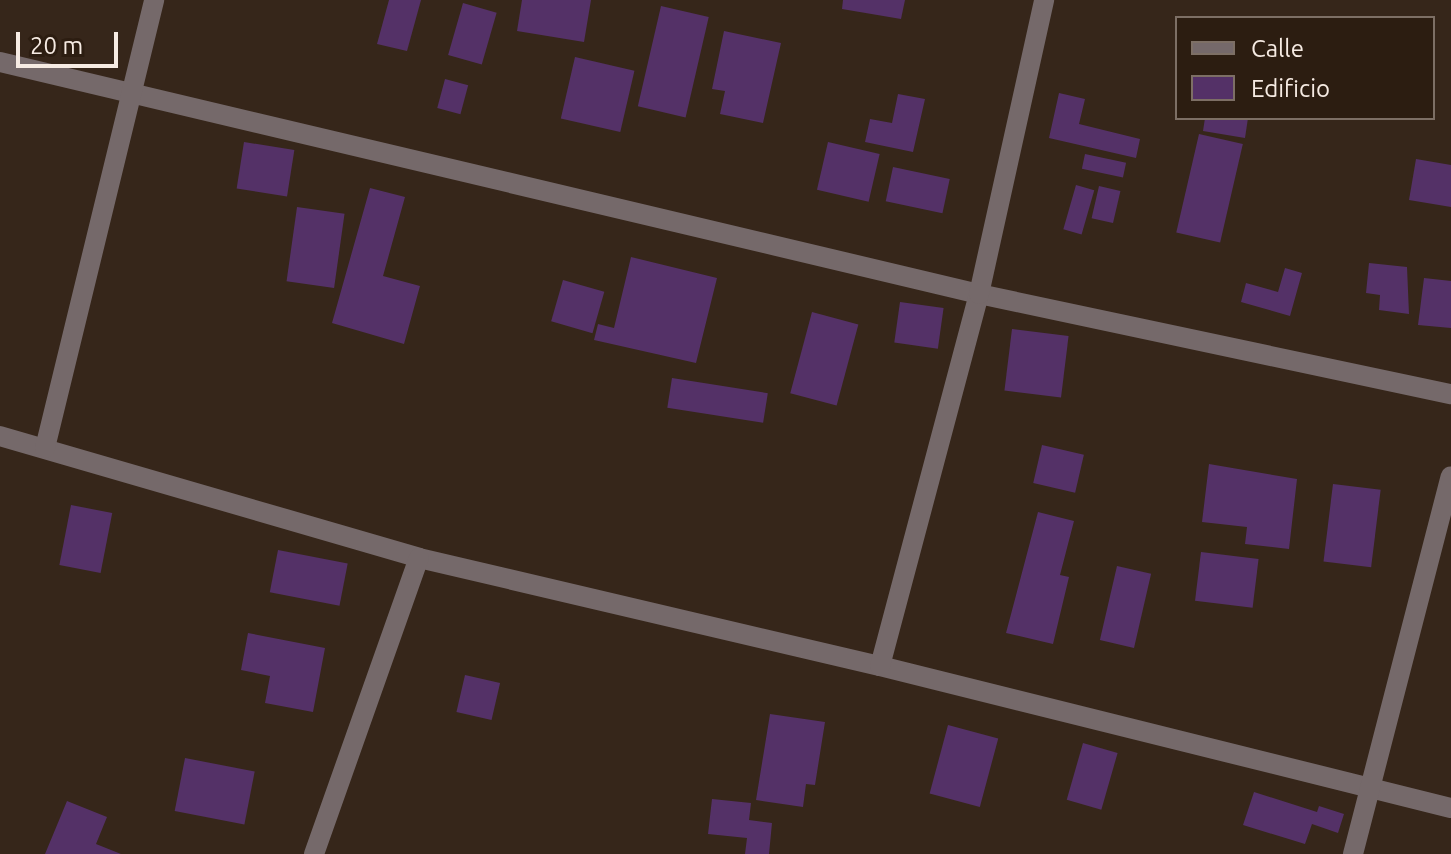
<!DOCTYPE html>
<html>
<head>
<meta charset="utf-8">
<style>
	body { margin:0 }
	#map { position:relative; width:1451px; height:854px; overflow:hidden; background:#36261a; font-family:Ubuntu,sans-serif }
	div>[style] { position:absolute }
	.building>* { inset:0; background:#543167; transform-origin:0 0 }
	.street>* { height:20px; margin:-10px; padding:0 10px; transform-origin:10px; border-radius:10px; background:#75696a }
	span { translate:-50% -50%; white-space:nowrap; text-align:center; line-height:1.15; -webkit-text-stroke:6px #2c1d11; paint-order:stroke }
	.legend { position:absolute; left:1175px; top:16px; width:260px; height:104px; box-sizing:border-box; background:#2c1d11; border:2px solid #7d6f65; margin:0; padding:10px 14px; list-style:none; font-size:24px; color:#f6ebe3 }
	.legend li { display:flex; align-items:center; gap:16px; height:40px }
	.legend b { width:40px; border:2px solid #7d6f65 }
	.scale { position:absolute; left:16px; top:32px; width:102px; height:36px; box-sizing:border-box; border:4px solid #f6ebe3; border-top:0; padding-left:10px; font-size:24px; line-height:28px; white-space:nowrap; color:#f6ebe3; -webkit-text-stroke:6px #2c1d11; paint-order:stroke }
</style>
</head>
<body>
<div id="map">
	<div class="building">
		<i style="clip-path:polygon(389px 0,421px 0,407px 51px,377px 44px)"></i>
		<i style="clip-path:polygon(522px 0,591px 0,584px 42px,517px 31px)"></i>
		<i style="clip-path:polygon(843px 0,905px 0,901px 19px,842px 9px)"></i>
		<i style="left:463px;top:3px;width:35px;height:54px;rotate:16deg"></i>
		<i style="left:661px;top:6px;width:49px;height:103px;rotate:13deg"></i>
		<i style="clip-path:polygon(724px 31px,781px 43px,763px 123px,720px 114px,725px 91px,712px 89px)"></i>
		<i style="left:575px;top:57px;width:61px;height:63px;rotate:13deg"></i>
		<i style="left:445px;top:79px;width:24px;height:30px;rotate:15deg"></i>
		<i style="clip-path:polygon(1059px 93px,1085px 99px,1079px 124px,1140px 139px,1136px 158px,1049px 138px)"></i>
		<i style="clip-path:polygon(898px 94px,925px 99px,913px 152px,865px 142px,870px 119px,892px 123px)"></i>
		<i style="clip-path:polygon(1205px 118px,1248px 118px,1245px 138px,1203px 131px)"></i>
		<i style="left:1199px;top:134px;width:45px;height:101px;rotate:13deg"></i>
		<i style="left:244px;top:142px;width:51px;height:47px;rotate:9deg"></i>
		<i style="left:828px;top:142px;width:53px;height:49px;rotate:13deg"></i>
		<i style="left:1085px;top:154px;width:42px;height:15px;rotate:12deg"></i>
		<i style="clip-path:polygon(1416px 159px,1451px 165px,1451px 207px,1409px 200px)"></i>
		<i style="left:893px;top:167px;width:58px;height:35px;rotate:12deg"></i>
		<i style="left:1076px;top:185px;width:19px;height:46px;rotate:16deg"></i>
		<i style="left:1099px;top:186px;width:22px;height:33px;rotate:13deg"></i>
		<i style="clip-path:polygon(370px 188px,405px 197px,383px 276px,420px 286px,404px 344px,332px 323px)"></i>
		<i style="left:297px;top:207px;width:48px;height:75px;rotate:8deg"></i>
		<i style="clip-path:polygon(631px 257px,717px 278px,696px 363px,594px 340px,598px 324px,614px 328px)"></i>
		<i style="clip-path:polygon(1369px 263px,1407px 267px,1409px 314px,1379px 310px,1380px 295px,1366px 293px)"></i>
		<i style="clip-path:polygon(1285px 268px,1302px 273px,1290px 316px,1241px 302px,1246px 283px,1278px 292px)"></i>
		<i style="clip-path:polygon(1424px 278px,1451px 281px,1451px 328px,1418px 325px)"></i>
		<i style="left:563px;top:280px;width:43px;height:43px;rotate:16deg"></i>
		<i style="left:900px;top:302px;width:44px;height:41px;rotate:8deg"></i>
		<i style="left:812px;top:312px;width:48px;height:84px;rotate:15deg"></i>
		<i style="left:1012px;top:329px;width:57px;height:62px;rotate:7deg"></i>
		<i style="left:672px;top:378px;width:97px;height:30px;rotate:9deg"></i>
		<i style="left:1042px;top:445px;width:43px;height:39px;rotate:13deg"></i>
		<i style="clip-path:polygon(1209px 464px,1297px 479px,1289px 549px,1245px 544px,1247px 527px,1202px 522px)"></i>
		<i style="left:1333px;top:484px;width:48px;height:78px;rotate:7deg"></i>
		<i style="left:71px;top:505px;width:42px;height:61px;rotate:11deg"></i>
		<i style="clip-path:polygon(1038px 512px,1074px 521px,1060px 575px,1069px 577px,1053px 644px,1006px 633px)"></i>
		<i style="left:278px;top:550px;width:71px;height:43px;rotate:11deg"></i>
		<i style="left:1201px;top:552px;width:58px;height:49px;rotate:7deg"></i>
		<i style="left:1117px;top:566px;width:35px;height:76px;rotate:13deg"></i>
		<i style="clip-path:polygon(248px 633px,325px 648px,313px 712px,265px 703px,270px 676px,241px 670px)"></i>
		<i style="left:465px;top:675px;width:36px;height:38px;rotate:13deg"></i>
		<i style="clip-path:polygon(770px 714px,825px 722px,815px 785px,806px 784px,803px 807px,756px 800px)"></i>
		<i style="left:948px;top:725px;width:52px;height:71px;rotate:15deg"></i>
		<i style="left:1083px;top:743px;width:36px;height:59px;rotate:16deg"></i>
		<i style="left:185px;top:758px;width:71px;height:54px;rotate:11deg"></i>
		<i style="clip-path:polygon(1254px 792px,1317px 812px,1319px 806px,1344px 814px,1338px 833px,1312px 824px,1305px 844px,1243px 825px)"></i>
		<i style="clip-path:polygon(712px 799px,751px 803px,749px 820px,772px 823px,769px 854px,745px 854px,747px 838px,708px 834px)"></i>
		<i style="clip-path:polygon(67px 801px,107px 817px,96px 844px,121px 854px,45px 854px)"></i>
	</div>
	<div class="street">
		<i style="left:0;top:62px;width:1006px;rotate:13.33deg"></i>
		<i style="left:979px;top:294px;width:482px;rotate:12deg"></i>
		<i style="left:0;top:436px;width:436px;rotate:16.2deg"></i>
		<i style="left:419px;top:558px;width:473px;rotate:13.2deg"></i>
		<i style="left:880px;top:666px;width:588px;rotate:13.97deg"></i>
		<i style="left:45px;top:448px;width:461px;rotate:-76.3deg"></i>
		<i style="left:880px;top:666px;width:385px;rotate:-75.1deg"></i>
		<i style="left:979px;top:294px;width:301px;rotate:-77.5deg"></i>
		<i style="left:314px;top:854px;width:314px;rotate:-70.5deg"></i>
		<i style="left:1353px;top:854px;width:390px;rotate:-75.5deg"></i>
	</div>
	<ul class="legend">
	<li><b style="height:10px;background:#75696a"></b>Calle</li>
	<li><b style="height:22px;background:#543167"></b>Edificio</li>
	</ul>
	<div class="scale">20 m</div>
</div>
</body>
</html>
